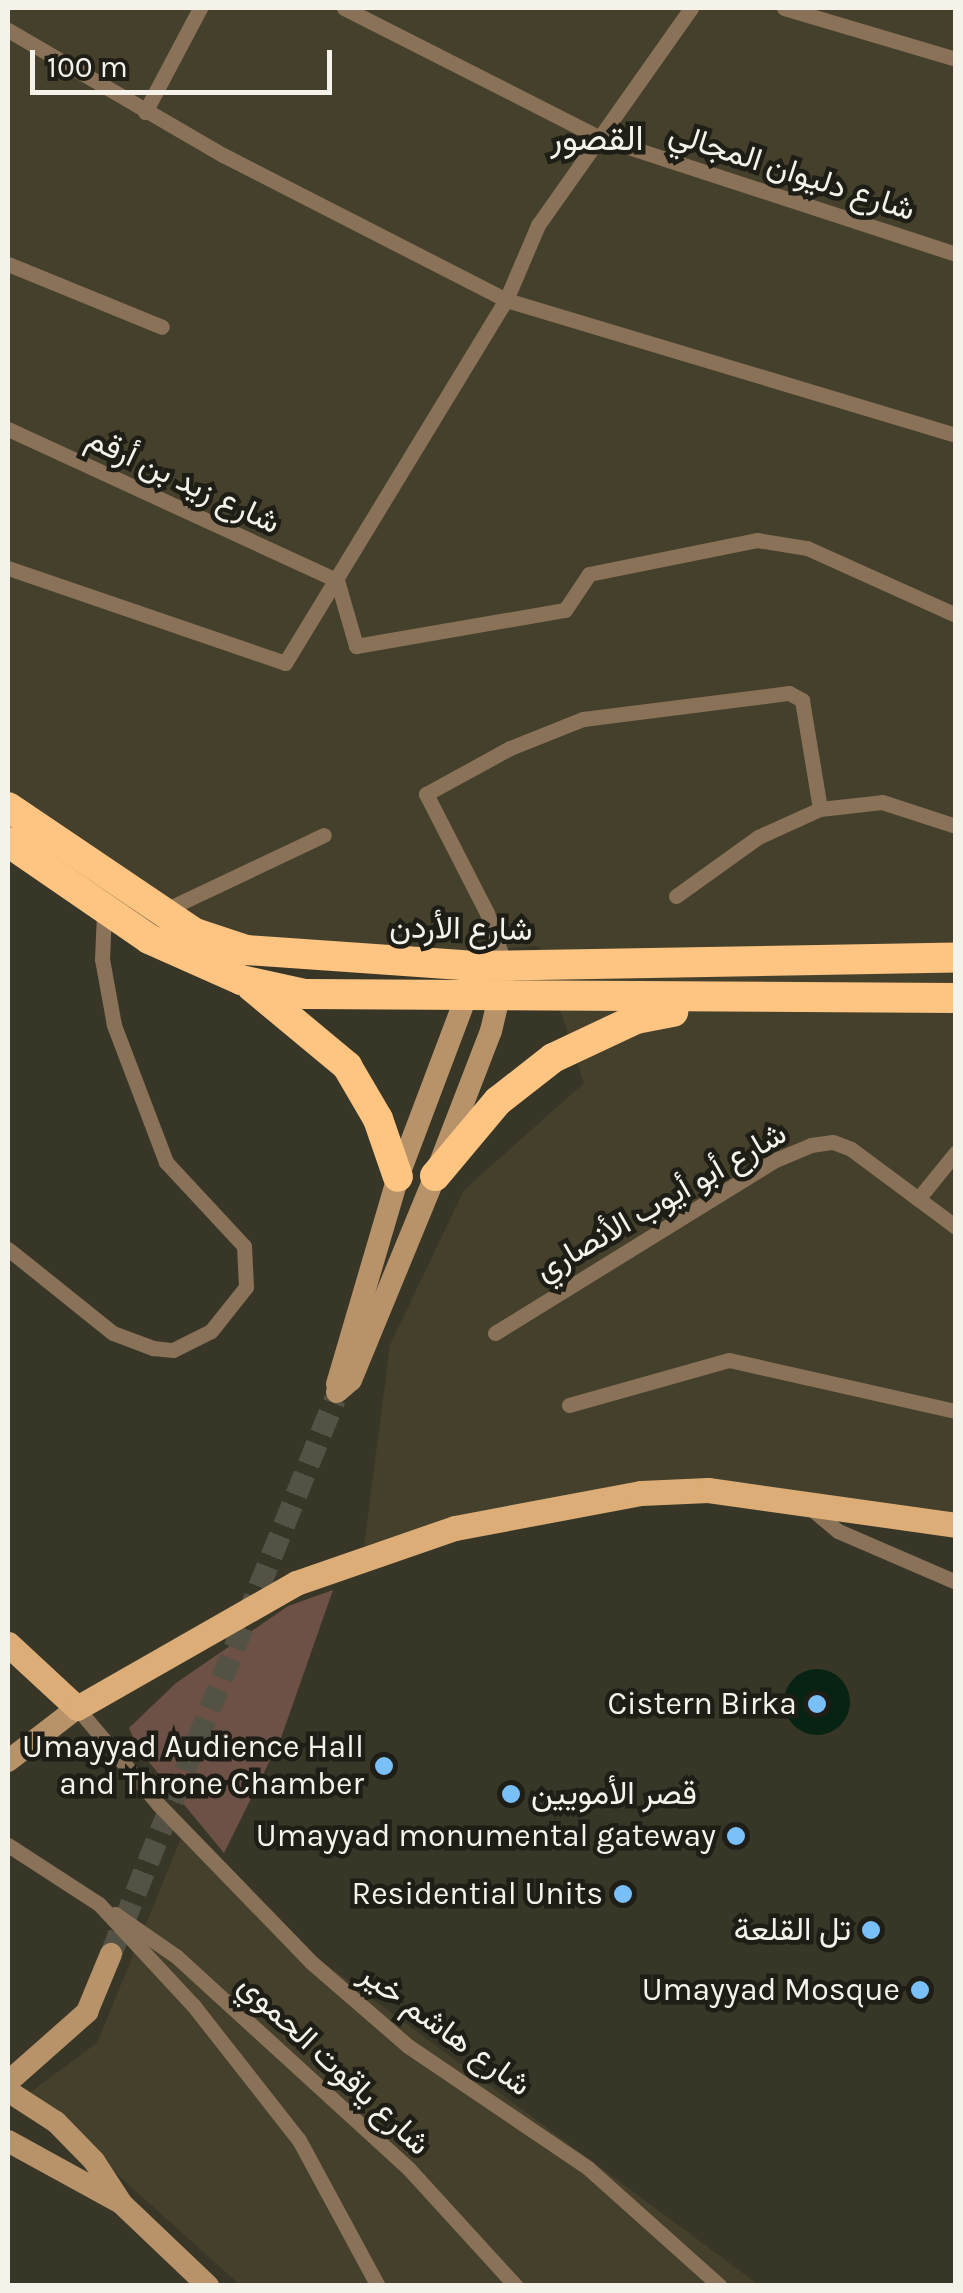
<!DOCTYPE html>
<html>
<head>
<meta charset="utf-8">
<style>
	body { margin:0 }
	#map { position:relative; width:963px; height:2293px; overflow:hidden; background:#383627; font-family:Karla,Vazirmatn,sans-serif }
	div>[style] { position:absolute }
	.built>* { inset:0; background:#44402b }
	.green>* { inset:0; background:#6d5147 }
	.water>* { inset:0; background:#062314 }
	.round { border-radius:50% }
	.secondary-tunnel>* { height:22px; margin-top:-11px; transform-origin:0; background:repeating-linear-gradient(90deg,#545244 0 22px,transparent 0 33px) }
	.street>* { height:15px; margin:-7.5px; padding:0 7.5px; transform-origin:7.5px; border-radius:7.5px; background:#897258 }
	.secondary>* { height:22px; margin:-11px; padding:0 11px; transform-origin:11px; border-radius:11px; background:#b8936a }
	.primary>* { height:25px; margin:-12.5px; padding:0 12.5px; transform-origin:12.5px; border-radius:12.5px; background:#dcad76 }
	.highway>* { height:30px; margin:-15px; padding:0 15px; transform-origin:15px; border-radius:15px; background:#fdc482 }
	.dots>* { width:28px; height:28px; translate:-50% -50%; box-sizing:border-box; border:5px solid #1e1d16; border-radius:50% }
	span { translate:-50% -50%; white-space:nowrap; text-align:center; line-height:1.15; -webkit-text-stroke:9px #1e1d16; paint-order:stroke }
	.street-label { font-size:32px; color:#f4f2e9 }
	.poi-label { font-size:32px; color:#f4f2e9 }
	.right { translate:-100% -50%; text-align:right }
	.left { translate:0 -50%; text-align:left }
	.neighbourhood-label { font-size:35px; color:#f4f2e9 }
	.frame { position:absolute; inset:0; border:10px solid #f4f2e9; pointer-events:none }
	.scale { position:absolute; left:30px; top:50px; width:302px; height:45px; box-sizing:border-box; border:5px solid #f4f2e9; border-top:0; padding-left:12px; font-size:30px; line-height:35px; white-space:nowrap; color:#f4f2e9; -webkit-text-stroke:8px #1e1d16; paint-order:stroke }
</style>
</head>
<body>
<div id="map">
	<div class="built">
		<i style="clip-path:polygon(8px 8px,955px 8px,955px 1536px,623px 1485px,364px 1546px,390px 1345px,464px 1190px,584px 1083px,539px 946px,255px 965px,8px 798px)"></i>
		<i style="clip-path:polygon(182px 1836px,246px 1905px,759px 2285px,240px 2285px,28px 2094px,97px 2043px)"></i>
	</div>
	<div class="green">
		<i style="clip-path:polygon(333px 1590px,281px 1738px,224px 1853px,138px 1749px,129px 1728px,176px 1683px,288px 1606px)"></i>
	</div>
	<div class="water">
		<i class="round" style="left:784px;top:1669px;width:66px;height:66px"></i>
	</div>
	<div class="secondary-tunnel">
		<i style="left:111px;top:1954px;width:598px;rotate:-68.02deg"></i>
	</div>
	<div class="street">
		<i style="left:344px;top:8px;width:285px;rotate:26.9deg"></i>
		<i style="left:598px;top:137px;width:377px;rotate:18.1deg"></i>
		<i style="left:784px;top:8px;width:179px;rotate:16.5deg"></i>
		<i style="left:8px;top:30px;width:249px;rotate:30.2deg"></i>
		<i style="left:223px;top:155px;width:318px;rotate:27.1deg"></i>
		<i style="left:506px;top:300px;width:470px;rotate:16.7deg"></i>
		<i style="left:145px;top:112px;width:118px;rotate:-62.1deg"></i>
		<i style="left:8px;top:264px;width:166px;rotate:22.2deg"></i>
		<i style="left:8px;top:429px;width:362px;rotate:24.7deg"></i>
		<i style="left:337px;top:580px;width:69px;rotate:73.9deg"></i>
		<i style="left:356px;top:646px;width:212px;rotate:-9.8deg"></i>
		<i style="left:565px;top:610px;width:43px;rotate:-56.3deg"></i>
		<i style="left:589px;top:574px;width:171px;rotate:-11.4deg"></i>
		<i style="left:757px;top:540px;width:51px;rotate:9.1deg"></i>
		<i style="left:807px;top:548px;width:163px;rotate:24.2deg"></i>
		<i style="left:8px;top:568px;width:293px;rotate:18.9deg"></i>
		<i style="left:285px;top:663px;width:425px;rotate:-58.7deg"></i>
		<i style="left:506px;top:300px;width:82px;rotate:-66.9deg"></i>
		<i style="left:538px;top:225px;width:266px;rotate:-54.8deg"></i>
		<i style="left:676px;top:896px;width:101px;rotate:-35.7deg"></i>
		<i style="left:758px;top:837px;width:68px;rotate:-24.3deg"></i>
		<i style="left:820px;top:809px;width:62px;rotate:-6.4deg"></i>
		<i style="left:882px;top:802px;width:78px;rotate:18deg"></i>
		<i style="left:161px;top:912px;width:180px;rotate:-25.3deg"></i>
		<i style="left:505px;top:965px;width:55px;rotate:-109.1deg"></i>
		<i style="left:487px;top:913px;width:134px;rotate:-117.1deg"></i>
		<i style="left:426px;top:794px;width:96px;rotate:-28.7deg"></i>
		<i style="left:510px;top:748px;width:79px;rotate:-21.7deg"></i>
		<i style="left:583px;top:719px;width:208px;rotate:-7.2deg"></i>
		<i style="left:789px;top:693px;width:15px;rotate:28deg"></i>
		<i style="left:802px;top:700px;width:110px;rotate:80.6deg"></i>
		<i style="left:918px;top:1199px;width:60px;rotate:-51deg"></i>
		<i style="left:8px;top:1249px;width:134px;rotate:38.7deg"></i>
		<i style="left:113px;top:1333px;width:43px;rotate:20.6deg"></i>
		<i style="left:153px;top:1348px;width:20px;rotate:6deg"></i>
		<i style="left:173px;top:1350px;width:42px;rotate:-26.6deg"></i>
		<i style="left:211px;top:1331px;width:56px;rotate:-51.5deg"></i>
		<i style="left:246px;top:1287px;width:41px;rotate:-92.8deg"></i>
		<i style="left:244px;top:1246px;width:115px;rotate:-132.9deg"></i>
		<i style="left:166px;top:1162px;width:147px;rotate:-110.8deg"></i>
		<i style="left:114px;top:1025px;width:67px;rotate:-100.3deg"></i>
		<i style="left:102px;top:959px;width:46px;rotate:-87.5deg"></i>
		<i style="left:495px;top:1333px;width:327px;rotate:-31.7deg"></i>
		<i style="left:773px;top:1161px;width:41px;rotate:-22.8deg"></i>
		<i style="left:811px;top:1145px;width:22px;rotate:-8deg"></i>
		<i style="left:833px;top:1142px;width:19px;rotate:21deg"></i>
		<i style="left:851px;top:1149px;width:131px;rotate:36.6deg"></i>
		<i style="left:569px;top:1405px;width:166px;rotate:-15.7deg"></i>
		<i style="left:729px;top:1360px;width:233px;rotate:12.7deg"></i>
		<i style="left:808px;top:1506px;width:39px;rotate:40deg"></i>
		<i style="left:838px;top:1531px;width:129px;rotate:23.4deg"></i>
		<i style="left:77px;top:1708px;width:126px;rotate:49.8deg"></i>
		<i style="left:158px;top:1804px;width:220px;rotate:45.9deg"></i>
		<i style="left:311px;top:1962px;width:128px;rotate:40.9deg"></i>
		<i style="left:408px;top:2046px;width:217px;rotate:34.1deg"></i>
		<i style="left:588px;top:2168px;width:177px;rotate:41.8deg"></i>
		<i style="left:8px;top:1845px;width:108px;rotate:33deg"></i>
		<i style="left:99px;top:1904px;width:138px;rotate:47.1deg"></i>
		<i style="left:193px;top:2005px;width:172px;rotate:51.9deg"></i>
		<i style="left:299px;top:2140px;width:166px;rotate:61.6deg"></i>
		<i style="left:115px;top:1914px;width:75px;rotate:34.7deg"></i>
		<i style="left:177px;top:1957px;width:314px;rotate:42.4deg"></i>
		<i style="left:409px;top:2169px;width:159px;rotate:47.6deg"></i>
	</div>
	<div class="secondary">
		<i style="left:337px;top:1384px;width:216px;rotate:-73.6deg"></i>
		<i style="left:398px;top:1177px;width:212px;rotate:-69.3deg"></i>
		<i style="left:337px;top:1392px;width:18px;rotate:-41deg"></i>
		<i style="left:351px;top:1380px;width:221px;rotate:-67.6deg"></i>
		<i style="left:435px;top:1176px;width:155px;rotate:-68.9deg"></i>
		<i style="left:491px;top:1031px;width:52px;rotate:-76.8deg"></i>
		<i style="left:8px;top:1761px;width:87px;rotate:-37.5deg"></i>
		<i style="left:8px;top:2082px;width:106px;rotate:-41.5deg"></i>
		<i style="left:87px;top:2012px;width:63px;rotate:-67.5deg"></i>
		<i style="left:8px;top:2091px;width:57px;rotate:32.9deg"></i>
		<i style="left:56px;top:2122px;width:54px;rotate:45.7deg"></i>
		<i style="left:94px;top:2161px;width:51px;rotate:56.9deg"></i>
		<i style="left:122px;top:2204px;width:119px;rotate:43.6deg"></i>
		<i style="left:8px;top:2141px;width:127px;rotate:28.8deg"></i>
	</div>
	<div class="primary">
		<i style="left:8px;top:1644px;width:94px;rotate:42.8deg"></i>
		<i style="left:77px;top:1708px;width:252px;rotate:-29.7deg"></i>
		<i style="left:296px;top:1583px;width:168px;rotate:-19.1deg"></i>
		<i style="left:455px;top:1528px;width:189px;rotate:-10.7deg"></i>
		<i style="left:641px;top:1493px;width:67px;rotate:-2.6deg"></i>
		<i style="left:708px;top:1490px;width:250px;rotate:8deg"></i>
	</div>
	<div class="highway">
		<i style="left:8px;top:807px;width:225px;rotate:34deg"></i>
		<i style="left:195px;top:933px;width:54px;rotate:18.4deg"></i>
		<i style="left:246px;top:950px;width:230px;rotate:4deg"></i>
		<i style="left:475px;top:966px;width:481px;rotate:-1deg"></i>
		<i style="left:8px;top:842px;width:171px;rotate:34.5deg"></i>
		<i style="left:149px;top:939px;width:101px;rotate:24deg"></i>
		<i style="left:241px;top:980px;width:66px;rotate:12.3deg"></i>
		<i style="left:305px;top:994px;width:651px;rotate:0.35deg"></i>
		<i style="left:252px;top:987px;width:124px;rotate:39.7deg"></i>
		<i style="left:347px;top:1066px;width:61px;rotate:59.7deg"></i>
		<i style="left:378px;top:1119px;width:61px;rotate:71deg"></i>
		<i style="left:435px;top:1176px;width:98px;rotate:-50deg"></i>
		<i style="left:498px;top:1101px;width:70px;rotate:-38deg"></i>
		<i style="left:553px;top:1058px;width:92px;rotate:-25.2deg"></i>
		<i style="left:636px;top:1019px;width:38px;rotate:-11deg"></i>
	</div>
	<div class="dots">
		<i style="left:817px;top:1704px;background:#79bff8"></i>
		<i style="left:384px;top:1766px;background:#79bff8"></i>
		<i style="left:511px;top:1794px;background:#79bff8"></i>
		<i style="left:736px;top:1836px;background:#79bff8"></i>
		<i style="left:623px;top:1894px;background:#79bff8"></i>
		<i style="left:871px;top:1930px;background:#79bff8"></i>
		<i style="left:920px;top:1990px;background:#79bff8"></i>
	</div>
	<div class="street-label">
		<span style="left:792px;top:172px;rotate:18deg">شارع دليوان المجالي</span>
		<span style="left:183px;top:481px;rotate:25deg">شارع زيد بن أرقم</span>
		<span style="left:461px;top:929px;rotate:1deg">شارع الأردن</span>
		<span style="left:661px;top:1202px;rotate:-30deg">شارع أبو أيوب الأنصاري</span>
		<span style="left:445px;top:2030px;rotate:36deg">شارع هاشم خير</span>
		<span style="left:334px;top:2065px;rotate:43deg">شارع ياقوت الحموي</span>
	</div>
	<div class="poi-label">
		<span class="right" style="left:797px;top:1704px">Cistern Birka</span>
		<span class="right" style="left:364px;top:1766px">Umayyad Audience Hall<br>and Throne Chamber</span>
		<span class="left" style="left:531px;top:1794px">قصر الأمويين</span>
		<span class="right" style="left:716px;top:1836px">Umayyad monumental gateway</span>
		<span class="right" style="left:603px;top:1894px">Residential Units</span>
		<span class="right" style="left:851px;top:1930px">تل القلعة</span>
		<span class="right" style="left:900px;top:1990px">Umayyad Mosque</span>
	</div>
	<div class="neighbourhood-label">
		<span style="left:597px;top:139px">القصور</span>
	</div>
	<div class="frame"></div>
	<div class="scale">100 m</div>
</div>
</body>
</html>
